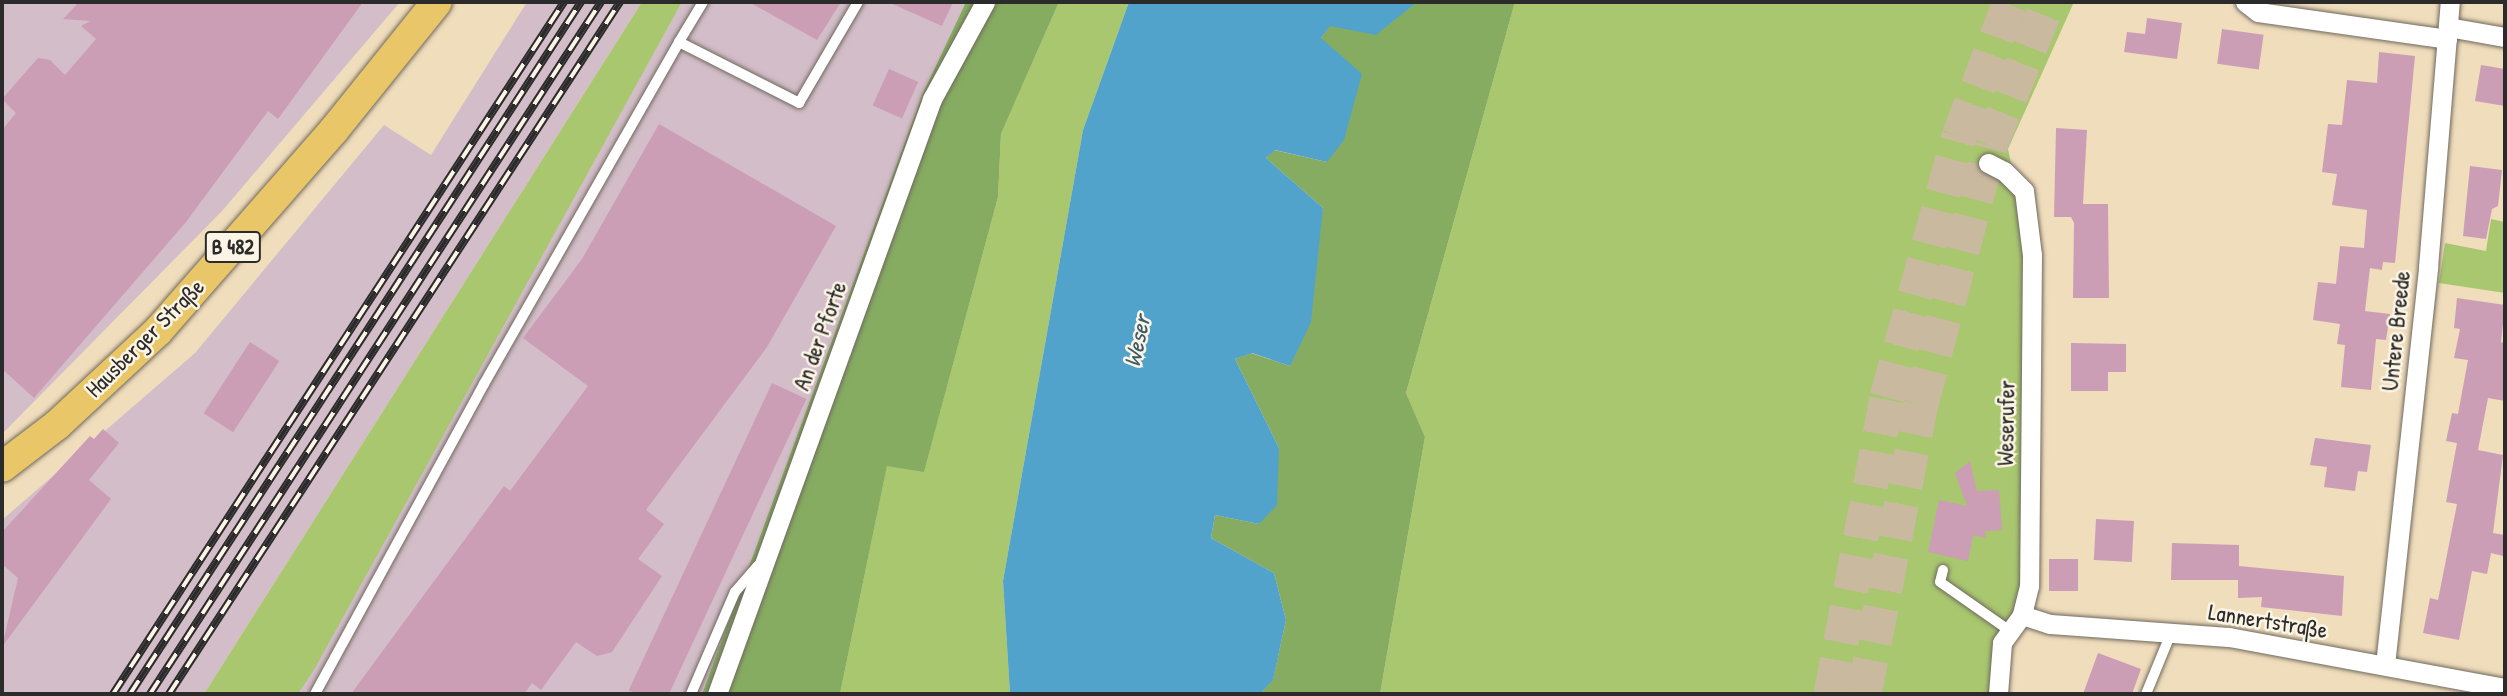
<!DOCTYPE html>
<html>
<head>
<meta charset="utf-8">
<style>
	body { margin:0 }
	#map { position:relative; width:2507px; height:696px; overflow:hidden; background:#f0ddbc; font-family:"Patrick Hand",sans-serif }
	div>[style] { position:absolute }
	.industrial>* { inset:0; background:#d2bdc8 }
	.green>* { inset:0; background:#a8c76f }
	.forest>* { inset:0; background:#86ac62 }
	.water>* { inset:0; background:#52a3cc }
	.building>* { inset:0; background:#cb9eb6; transform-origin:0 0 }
	.highway-tunnel>* { height:35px; margin-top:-17.5px; transform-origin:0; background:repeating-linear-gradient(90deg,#c9b99f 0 35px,transparent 0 53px) }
	.roads { filter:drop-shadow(0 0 2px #70695e) drop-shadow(0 0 2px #70695e) }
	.lane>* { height:10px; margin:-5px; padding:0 5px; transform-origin:5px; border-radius:5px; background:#fff }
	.street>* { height:19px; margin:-9.5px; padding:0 9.5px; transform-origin:9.5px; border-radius:9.5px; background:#fff }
	.primary>* { height:30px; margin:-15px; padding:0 15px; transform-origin:15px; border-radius:15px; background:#e9c769 }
	.rail>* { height:8px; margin-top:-4px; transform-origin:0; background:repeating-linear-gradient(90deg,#fcf5e5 0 16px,#2b2b2b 0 32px); box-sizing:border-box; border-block:2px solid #2b2b2b }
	span { translate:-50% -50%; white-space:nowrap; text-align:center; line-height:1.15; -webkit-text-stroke:5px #fcf5e5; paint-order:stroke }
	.shield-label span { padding:2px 5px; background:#fcf5e5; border:2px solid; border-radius:5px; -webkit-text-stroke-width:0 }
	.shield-label { font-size:21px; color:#2b2b2b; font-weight:700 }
	.street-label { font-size:23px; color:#2b2b2b }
	.water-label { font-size:24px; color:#3b5b6b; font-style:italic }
	.frame { position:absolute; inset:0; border:4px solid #2b2b2b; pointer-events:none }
</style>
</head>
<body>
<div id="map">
	<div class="industrial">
		<i style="clip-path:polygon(2px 2px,400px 2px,222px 211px,2px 434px)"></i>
		<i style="clip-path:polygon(527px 2px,642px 2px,204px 694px,2px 694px,2px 520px,195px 353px,384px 125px,431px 155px)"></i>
		<i style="clip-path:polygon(682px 2px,966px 2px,923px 93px,702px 694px,298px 694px)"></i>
	</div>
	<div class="green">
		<i style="clip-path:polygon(642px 2px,682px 2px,315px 668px,298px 694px,204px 694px)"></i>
		<i style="clip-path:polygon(1059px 2px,1129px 2px,1083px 130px,1003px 581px,1010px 694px,840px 694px,887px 465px,924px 471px,998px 197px,1001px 134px)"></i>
		<i style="clip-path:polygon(1515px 2px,2074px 2px,2008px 149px,2029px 247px,2027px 611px,1998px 654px,1998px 694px,1380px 694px,1425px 437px,1406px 393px)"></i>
		<i style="clip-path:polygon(2491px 219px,2505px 222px,2505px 293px,2439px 283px,2445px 243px,2486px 251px)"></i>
	</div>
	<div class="forest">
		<i style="clip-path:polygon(966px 2px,1059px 2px,1001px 134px,998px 197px,924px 472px,887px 466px,840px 694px,702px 694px,923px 93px)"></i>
		<i style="clip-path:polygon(1417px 2px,1515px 2px,1406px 393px,1425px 437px,1380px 694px,1260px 694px,1273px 679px,1286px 620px,1274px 573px,1211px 538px,1215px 515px,1259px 524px,1279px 448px,1235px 359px,1251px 353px,1290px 366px,1323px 208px,1266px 158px,1274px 150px,1327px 162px,1321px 38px,1330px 25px)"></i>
	</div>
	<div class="water">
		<i style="clip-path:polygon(1129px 2px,1417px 2px,1376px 35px,1330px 26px,1321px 38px,1362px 74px,1344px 140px,1327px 162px,1275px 150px,1266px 158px,1323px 208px,1311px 322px,1290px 366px,1252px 353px,1235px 359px,1279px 448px,1277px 505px,1259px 524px,1215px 515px,1211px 538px,1274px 573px,1286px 620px,1273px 680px,1260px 694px,1010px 694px,1003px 581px,1083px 130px)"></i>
	</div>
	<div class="building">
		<i style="clip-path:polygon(79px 2px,363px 2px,278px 119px,268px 111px,186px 222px,34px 398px,2px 369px,2px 130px,16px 113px,2px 99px,38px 58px,50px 60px,65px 75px,96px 39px,81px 26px,90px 21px,63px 19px)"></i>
		<i style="clip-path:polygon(749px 2px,841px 2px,817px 40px)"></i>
		<i style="clip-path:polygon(888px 2px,953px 2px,942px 26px)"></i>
		<i style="clip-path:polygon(2147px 18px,2182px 23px,2177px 59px,2124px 52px,2127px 32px,2145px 34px)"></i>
		<i style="left:2222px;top:29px;width:42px;height:35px;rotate:8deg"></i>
		<i style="clip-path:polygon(2379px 52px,2415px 56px,2395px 263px,2383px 262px,2382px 270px,2370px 268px,2365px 311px,2390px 314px,2386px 340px,2376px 339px,2371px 390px,2341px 387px,2345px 345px,2337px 344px,2340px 324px,2313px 320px,2318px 282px,2336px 284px,2340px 246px,2364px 248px,2367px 210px,2332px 205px,2337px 174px,2322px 172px,2328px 124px,2342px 125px,2347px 80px,2377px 83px)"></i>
		<i style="clip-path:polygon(2481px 65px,2505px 69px,2505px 106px,2475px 101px)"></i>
		<i style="left:889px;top:69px;width:32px;height:40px;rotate:24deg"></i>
		<i style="clip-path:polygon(659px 124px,836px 226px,767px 347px,646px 510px,664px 524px,638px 559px,662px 576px,612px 652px,597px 656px,576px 642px,541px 690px,532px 683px,524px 694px,351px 694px,504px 486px,510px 491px,588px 386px,523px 338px,582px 259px)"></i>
		<i style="clip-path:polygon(2056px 128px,2087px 130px,2083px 204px,2108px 204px,2109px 298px,2073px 298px,2074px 223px,2071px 217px,2054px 217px)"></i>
		<i style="clip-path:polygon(2470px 166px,2502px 170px,2498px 206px,2492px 209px,2486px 239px,2463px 236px)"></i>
		<i style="clip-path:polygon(2457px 298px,2505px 305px,2501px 342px,2505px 343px,2505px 401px,2488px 398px,2478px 450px,2503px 455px,2493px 533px,2505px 535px,2505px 541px,2503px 556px,2491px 553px,2487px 574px,2472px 571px,2459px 640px,2423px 633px,2430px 598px,2438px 600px,2457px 504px,2446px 502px,2457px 443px,2446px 441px,2452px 413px,2458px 414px,2468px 360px,2454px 358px,2460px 329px,2454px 328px)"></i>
		<i style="left:250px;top:342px;width:35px;height:85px;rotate:33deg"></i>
		<i style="clip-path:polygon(2071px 343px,2126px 344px,2126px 372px,2108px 372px,2108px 391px,2071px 391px)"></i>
		<i style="left:772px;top:383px;width:38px;height:339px;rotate:25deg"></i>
		<i style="clip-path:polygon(103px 429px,119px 443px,89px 480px,111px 499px,2px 647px,18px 578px,2px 564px,2px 532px,90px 436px,94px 439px)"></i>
		<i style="clip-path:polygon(2315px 438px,2371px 445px,2367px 472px,2358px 471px,2355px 491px,2324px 487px,2327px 467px,2310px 465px)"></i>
		<i style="clip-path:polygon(1970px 461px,1977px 491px,1999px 490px,2002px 530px,1985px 531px,1986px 538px,1973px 535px,1968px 561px,1928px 552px,1939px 500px,1967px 506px,1955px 473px)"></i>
		<i style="left:2096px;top:519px;width:38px;height:41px;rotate:3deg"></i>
		<i style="clip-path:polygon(2172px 543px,2239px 545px,2239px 566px,2344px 576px,2342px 616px,2261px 607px,2262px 597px,2238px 598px,2238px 580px,2171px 580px)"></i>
		<i style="left:2049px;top:559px;width:29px;height:32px"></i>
		<i style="clip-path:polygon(2098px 653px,2141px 669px,2132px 694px,2083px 694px)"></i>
	</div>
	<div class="highway-tunnel">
		<i style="left:1831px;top:694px;width:302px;rotate:-79.3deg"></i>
		<i style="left:1887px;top:397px;width:271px;rotate:-74.6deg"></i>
		<i style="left:1959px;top:136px;width:143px;rotate:-69.2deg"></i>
		<i style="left:1864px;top:694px;width:296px;rotate:-78.9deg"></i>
		<i style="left:1921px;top:404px;width:268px;rotate:-75.1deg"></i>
		<i style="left:1990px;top:145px;width:154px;rotate:-67.9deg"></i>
	</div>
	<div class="roads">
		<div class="lane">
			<i style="left:703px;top:2px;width:47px;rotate:121deg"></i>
			<i style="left:679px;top:42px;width:135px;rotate:26.9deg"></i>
			<i style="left:799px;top:103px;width:117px;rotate:-59.7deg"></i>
			<i style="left:1943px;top:570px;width:12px;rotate:104deg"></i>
			<i style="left:1940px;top:582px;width:85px;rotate:35deg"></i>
			<i style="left:315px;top:694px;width:353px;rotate:-61.4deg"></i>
			<i style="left:484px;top:384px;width:394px;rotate:-60.3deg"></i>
			<i style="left:691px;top:694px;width:111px;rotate:-66.7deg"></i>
			<i style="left:735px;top:592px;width:35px;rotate:-49deg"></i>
			<i style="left:2146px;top:694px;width:66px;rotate:-67.7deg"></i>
		</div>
		<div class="street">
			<i style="left:2245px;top:2px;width:16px;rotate:38deg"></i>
			<i style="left:2258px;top:12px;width:191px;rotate:8.1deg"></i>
			<i style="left:2448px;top:27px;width:58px;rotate:10deg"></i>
			<i style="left:1988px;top:163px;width:18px;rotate:27deg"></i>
			<i style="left:2004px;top:171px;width:28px;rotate:45deg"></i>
			<i style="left:2024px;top:191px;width:64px;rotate:82.9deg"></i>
			<i style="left:2032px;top:255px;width:331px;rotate:90.5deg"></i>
			<i style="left:2029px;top:586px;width:30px;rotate:104deg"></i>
			<i style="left:2022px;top:615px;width:34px;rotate:126deg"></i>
			<i style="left:2002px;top:643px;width:51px;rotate:94.5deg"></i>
			<i style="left:2022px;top:615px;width:29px;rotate:18deg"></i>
			<i style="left:2050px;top:624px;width:179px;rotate:4.2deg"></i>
			<i style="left:2229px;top:637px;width:281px;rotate:10.5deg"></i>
			<i style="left:2385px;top:665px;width:400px;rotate:-83.8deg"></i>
			<i style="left:2428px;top:267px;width:266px;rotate:-85.3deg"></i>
			<i style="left:717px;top:694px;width:633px;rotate:-70.13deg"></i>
			<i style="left:932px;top:99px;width:111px;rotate:-61.3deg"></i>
		</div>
		<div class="primary">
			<i style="left:2px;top:467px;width:69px;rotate:-37.4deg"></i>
			<i style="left:57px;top:425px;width:138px;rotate:-42.9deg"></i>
			<i style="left:158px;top:331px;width:267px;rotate:-48.8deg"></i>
			<i style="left:334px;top:130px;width:164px;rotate:-51.2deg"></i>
		</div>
	</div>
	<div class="rail">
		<i style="left:113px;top:694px;width:826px;rotate:-56.91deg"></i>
		<i style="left:130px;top:694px;width:826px;rotate:-56.91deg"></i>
		<i style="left:150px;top:694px;width:826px;rotate:-56.91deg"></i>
		<i style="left:169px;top:694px;width:826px;rotate:-56.91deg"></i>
	</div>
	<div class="shield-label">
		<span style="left:233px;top:247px">B 482</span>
	</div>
	<div class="street-label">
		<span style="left:2396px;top:331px;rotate:-84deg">Untere Breede</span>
		<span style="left:820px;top:336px;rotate:-70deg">An der Pforte</span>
		<span style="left:145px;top:338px;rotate:-45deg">Hausberger Straße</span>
		<span style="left:2006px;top:423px;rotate:-89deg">Weserufer</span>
		<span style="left:2268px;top:621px;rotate:9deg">Lannertstraße</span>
	</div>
	<div class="water-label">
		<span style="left:1137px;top:341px;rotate:-78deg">Weser</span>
	</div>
	<div class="frame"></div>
</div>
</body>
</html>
